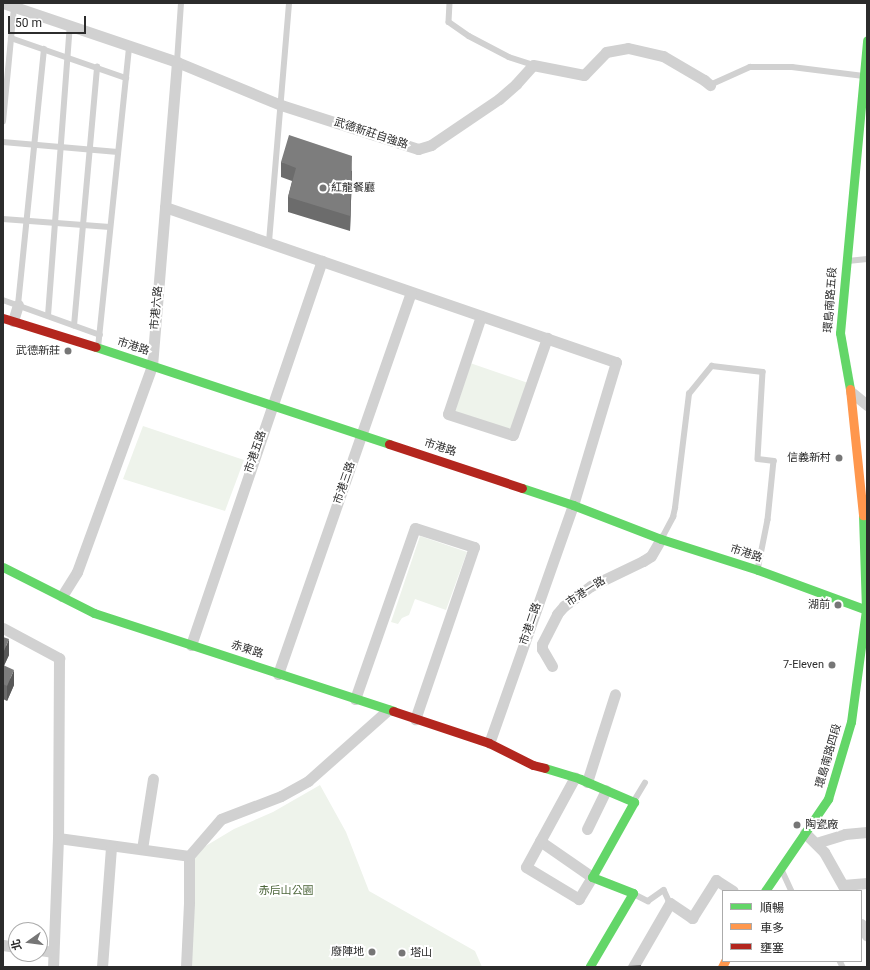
<!DOCTYPE html>
<html>
<head>
<meta charset="utf-8">
<style>
	body { margin:0 }
	#map { position:relative; width:870px; height:970px; overflow:hidden; background:#fff; font-family:Roboto,"Noto Sans TC",sans-serif }
	div>[style] { position:absolute }
	.green>* { inset:0; background:#eef3eb }
	.lane>* { height:5.5px; margin:-2.75px; padding:0 2.75px; transform-origin:2.75px; border-radius:2.75px; background:#d1d1d1 }
	.street>* { height:11px; margin:-5.5px; padding:0 5.5px; transform-origin:5.5px; border-radius:5.5px; background:#d1d1d1 }
	.fast>* { height:9px; margin:-4.5px; padding:0 4.5px; transform-origin:4.5px; border-radius:4.5px; background:#63d668 }
	.slow>* { height:9px; margin:-4.5px; padding:0 4.5px; transform-origin:4.5px; border-radius:4.5px; background:#ff974d }
	.jam>* { height:9px; margin:-4.5px; padding:0 4.5px; transform-origin:4.5px; border-radius:4.5px; background:#b3261e }
	.wall>* { inset:0; background:#6c6c6c }
	.shaded-wall>* { inset:0; background:#585858 }
	.building>* { inset:0; background:#7d7d7d }
	.dots>* { width:11px; height:11px; translate:-50% -50%; box-sizing:border-box; border:2px solid #fff; border-radius:50% }
	span { translate:-50% -50%; white-space:nowrap; text-align:center; line-height:1.15; -webkit-text-stroke:4px #fff; paint-order:stroke }
	.street-label { font-size:11px; color:#2c2c2c }
	.poi-label { font-size:11px; color:#2c2c2c }
	.left { translate:0 -50%; text-align:left }
	.right { translate:-100% -50%; text-align:right }
	.park-label { font-size:11px; color:#4d663b }
	.frame { position:absolute; inset:0; border:4px solid #2c2c2c; pointer-events:none }
	.legend { position:absolute; left:722px; top:890px; width:140px; height:72px; box-sizing:border-box; background:#fff; border:1px solid #ababab; margin:0; padding:5px 7px; list-style:none; font-size:12px; color:#2c2c2c }
	.legend li { display:flex; align-items:center; gap:8px; height:20px }
	.legend b { width:20px; border:1px solid #ababab }
	.north { position:absolute; left:8px; top:922px; width:40px; height:40px; box-sizing:border-box; background:#fff; border:1px solid #ababab; border-radius:50%; rotate:256deg; font-size:11px; font-weight:700; line-height:16px; text-align:center; color:#2c2c2c }
	.north::after { content:''; display:block; margin:auto; width:14px; height:18px; background:#767676; clip-path:polygon(50% 0,100% 100%,50% 72%,0 100%) }
	.scale { position:absolute; left:8px; top:16px; width:78px; height:18px; box-sizing:border-box; border:2px solid #2c2c2c; border-top:0; padding-left:5px; font-size:12px; line-height:14px; white-space:nowrap; color:#2c2c2c; -webkit-text-stroke:3px #fff; paint-order:stroke }
</style>
</head>
<body>
<div id="map">
	<div class="green">
		<div style="clip-path:polygon(470px 363px,528px 383px,511px 431px,453px 412px)"></div>
		<div style="clip-path:polygon(143px 426px,244px 460px,225px 511px,123px 479px)"></div>
		<div style="clip-path:polygon(420px 536px,467px 552px,446px 610px,415px 599px,409px 615px,402px 618px,398px 624px,391px 622px)"></div>
		<div style="clip-path:polygon(320px 785px,346px 832px,369px 891px,475px 951px,482px 967px,186px 967px,189px 856px,234px 829px,273px 812px)"></div>
	</div>
	<div class="lane">
		<div style="left:450px;top:3px;width:19px;rotate:93deg"></div>
		<div style="left:449px;top:22px;width:24px;rotate:35deg"></div>
		<div style="left:469px;top:36px;width:45px;rotate:27.7deg"></div>
		<div style="left:509px;top:57px;width:25px;rotate:18deg"></div>
		<div style="left:11px;top:38px;width:122px;rotate:19.2deg"></div>
		<div style="left:177px;top:62px;width:59px;rotate:-86.1deg"></div>
		<div style="left:710px;top:85px;width:44px;rotate:-24.2deg"></div>
		<div style="left:750px;top:67px;width:42px"></div>
		<div style="left:792px;top:67px;width:72px;rotate:7.2deg"></div>
		<div style="left:3px;top:122px;width:116px;rotate:-84.5deg"></div>
		<div style="left:3px;top:142px;width:115px;rotate:5deg"></div>
		<div style="left:3px;top:219px;width:107px;rotate:4.3deg"></div>
		<div style="left:269px;top:242px;width:240px;rotate:-85.2deg"></div>
		<div style="left:848px;top:261px;width:19px;rotate:-6deg"></div>
		<div style="left:3px;top:300px;width:103px;rotate:19.8deg"></div>
		<div style="left:18px;top:305px;width:257px;rotate:-84.2deg"></div>
		<div style="left:48px;top:316px;width:291px;rotate:-85.7deg"></div>
		<div style="left:74px;top:326px;width:260px;rotate:-84.9deg"></div>
		<div style="left:98px;top:348px;width:304px;rotate:-84.1deg"></div>
		<div style="left:662px;top:538px;width:24px;rotate:-62deg"></div>
		<div style="left:673px;top:517px;width:9px;rotate:-77deg"></div>
		<div style="left:675px;top:508px;width:115px;rotate:-83deg"></div>
		<div style="left:689px;top:394px;width:36px;rotate:-51deg"></div>
		<div style="left:712px;top:366px;width:51px;rotate:6.7deg"></div>
		<div style="left:763px;top:372px;width:87px;rotate:93.3deg"></div>
		<div style="left:758px;top:459px;width:16px;rotate:7deg"></div>
		<div style="left:774px;top:461px;width:59px;rotate:95.8deg"></div>
		<div style="left:768px;top:520px;width:51px;rotate:101.3deg"></div>
		<div style="left:634px;top:801px;width:21px;rotate:-59deg"></div>
		<div style="left:782px;top:870px;width:23px;rotate:65deg"></div>
		<div style="left:634px;top:894px;width:16px;rotate:27deg"></div>
		<div style="left:648px;top:901px;width:19px;rotate:-35deg"></div>
		<div style="left:664px;top:890px;width:14px;rotate:65deg"></div>
		<div style="left:840px;top:961px;width:7px;rotate:63deg"></div>
	</div>
	<div class="street">
		<div style="left:3px;top:3px;width:184px;rotate:18.7deg"></div>
		<div style="left:177px;top:62px;width:113px;rotate:22.5deg"></div>
		<div style="left:281px;top:105px;width:144px;rotate:17.8deg"></div>
		<div style="left:418px;top:149px;width:14px;rotate:-17deg"></div>
		<div style="left:431px;top:145px;width:82px;rotate:-34.1deg"></div>
		<div style="left:499px;top:99px;width:23px;rotate:-41deg"></div>
		<div style="left:516px;top:84px;width:25px;rotate:-48deg"></div>
		<div style="left:533px;top:65px;width:52px;rotate:11.1deg"></div>
		<div style="left:584px;top:75px;width:32px;rotate:-46deg"></div>
		<div style="left:606px;top:52px;width:22px;rotate:-10deg"></div>
		<div style="left:628px;top:48px;width:36px;rotate:13deg"></div>
		<div style="left:663px;top:56px;width:48px;rotate:30.3deg"></div>
		<div style="left:704px;top:80px;width:8px;rotate:40deg"></div>
		<div style="left:165px;top:207px;width:477px;rotate:19deg"></div>
		<div style="left:616px;top:362px;width:149px;rotate:106.7deg"></div>
		<div style="left:573px;top:505px;width:252px;rotate:109.4deg"></div>
		<div style="left:481px;top:316px;width:103px;rotate:108.6deg"></div>
		<div style="left:448px;top:414px;width:68px;rotate:17.9deg"></div>
		<div style="left:513px;top:435px;width:103px;rotate:-70.7deg"></div>
		<div style="left:13px;top:321px;width:17px;rotate:-73deg"></div>
		<div style="left:851px;top:392px;width:21px;rotate:39deg"></div>
		<div style="left:62px;top:596px;width:28px;rotate:-58deg"></div>
		<div style="left:77px;top:572px;width:219px;rotate:-70deg"></div>
		<div style="left:152px;top:366px;width:305px;rotate:-85.3deg"></div>
		<div style="left:3px;top:628px;width:64px;rotate:28.2deg"></div>
		<div style="left:59px;top:658px;width:180px;rotate:90.3deg"></div>
		<div style="left:58px;top:838px;width:129px;rotate:92.2deg"></div>
		<div style="left:191px;top:645px;width:406px;rotate:-71.2deg"></div>
		<div style="left:552px;top:666px;width:20px;rotate:-120deg"></div>
		<div style="left:542px;top:649px;width:5px;rotate:-90deg"></div>
		<div style="left:542px;top:644px;width:34px;rotate:-63deg"></div>
		<div style="left:557px;top:614px;width:11px;rotate:-49deg"></div>
		<div style="left:564px;top:606px;width:34px;rotate:-37deg"></div>
		<div style="left:591px;top:586px;width:58px;rotate:-25.7deg"></div>
		<div style="left:643px;top:561px;width:9px;rotate:-32deg"></div>
		<div style="left:651px;top:556px;width:20px;rotate:-60deg"></div>
		<div style="left:278px;top:674px;width:404px;rotate:-70.8deg"></div>
		<div style="left:355px;top:699px;width:181px;rotate:-70.7deg"></div>
		<div style="left:415px;top:528px;width:62px;rotate:17.9deg"></div>
		<div style="left:474px;top:547px;width:182px;rotate:108.9deg"></div>
		<div style="left:587px;top:782px;width:92px;rotate:-72.3deg"></div>
		<div style="left:587px;top:829px;width:43px;rotate:-64deg"></div>
		<div style="left:805px;top:833px;width:27px;rotate:45deg"></div>
		<div style="left:824px;top:852px;width:45px;rotate:60.6deg"></div>
		<div style="left:58px;top:838px;width:132px;rotate:7.8deg"></div>
		<div style="left:189px;top:856px;width:47px;rotate:90deg"></div>
		<div style="left:189px;top:903px;width:64px;rotate:92.7deg"></div>
		<div style="left:540px;top:841px;width:63px;rotate:34.7deg"></div>
		<div style="left:592px;top:877px;width:26px;rotate:121deg"></div>
		<div style="left:579px;top:899px;width:62px;rotate:-148.9deg"></div>
		<div style="left:526px;top:867px;width:102px;rotate:-61.4deg"></div>
		<div style="left:816px;top:843px;width:30px;rotate:-17deg"></div>
		<div style="left:845px;top:834px;width:22px;rotate:-5deg"></div>
		<div style="left:142px;top:849px;width:71px;rotate:-81.1deg"></div>
		<div style="left:189px;top:856px;width:49px;rotate:-49.1deg"></div>
		<div style="left:221px;top:819px;width:64px;rotate:-21deg"></div>
		<div style="left:281px;top:796px;width:31px;rotate:-29deg"></div>
		<div style="left:308px;top:781px;width:107px;rotate:-41.6deg"></div>
		<div style="left:843px;top:885px;width:24px;rotate:-5deg"></div>
		<div style="left:861px;top:924px;width:13px;rotate:63deg"></div>
		<div style="left:3px;top:945px;width:13px;rotate:9deg"></div>
		<div style="left:40px;top:950px;width:12px;rotate:9deg"></div>
		<div style="left:102px;top:967px;width:121px;rotate:-85.7deg"></div>
		<div style="left:633px;top:967px;width:74px;rotate:-60deg"></div>
		<div style="left:670px;top:903px;width:27px;rotate:34deg"></div>
		<div style="left:692px;top:918px;width:45px;rotate:-57.7deg"></div>
		<div style="left:716px;top:880px;width:20px;rotate:33deg"></div>
	</div>
	<div class="fast">
		<div style="left:96px;top:347px;width:309px;rotate:18.3deg"></div>
		<div style="left:850px;top:389px;width:57px;rotate:-100.1deg"></div>
		<div style="left:840px;top:333px;width:294px;rotate:-84.7deg"></div>
		<div style="left:522px;top:488px;width:54px;rotate:18.4deg"></div>
		<div style="left:573px;top:505px;width:94px;rotate:21.1deg"></div>
		<div style="left:661px;top:539px;width:102px;rotate:17.7deg"></div>
		<div style="left:758px;top:570px;width:116px;rotate:20.2deg"></div>
		<div style="left:3px;top:567px;width:102px;rotate:26.8deg"></div>
		<div style="left:94px;top:613px;width:315px;rotate:18.1deg"></div>
		<div style="left:545px;top:768px;width:37px;rotate:17deg"></div>
		<div style="left:580px;top:779px;width:59px;rotate:23.1deg"></div>
		<div style="left:634px;top:802px;width:86px;rotate:119.2deg"></div>
		<div style="left:592px;top:877px;width:44px;rotate:21.3deg"></div>
		<div style="left:633px;top:893px;width:85px;rotate:120.5deg"></div>
		<div style="left:765px;top:891px;width:112px;rotate:-55.6deg"></div>
		<div style="left:828px;top:799px;width:80px;rotate:-73.4deg"></div>
		<div style="left:851px;top:722px;width:113px;rotate:-82.4deg"></div>
		<div style="left:866px;top:610px;width:95px;rotate:-91.8deg"></div>
	</div>
	<div class="slow">
		<div style="left:850px;top:389px;width:127px;rotate:84.1deg"></div>
		<div style="left:722px;top:967px;width:7px;rotate:-63deg"></div>
	</div>
	<div class="jam">
		<div style="left:3px;top:318px;width:97px;rotate:17.3deg"></div>
		<div style="left:389px;top:444px;width:140px;rotate:18.3deg"></div>
		<div style="left:393px;top:711px;width:101px;rotate:18.4deg"></div>
		<div style="left:489px;top:743px;width:49px;rotate:26.6deg"></div>
		<div style="left:533px;top:765px;width:12px;rotate:14deg"></div>
	</div>
	<div class="wall">
		<div style="clip-path:polygon(281px 162px,352px 171px,350px 231px,288px 212px,288px 197px,292px 181px,281px 177px)"></div>
		<div style="clip-path:polygon(3px 637px,9px 655px,4px 665px,14px 685px,7px 701px,3px 699px)"></div>
	</div>
	<div class="shaded-wall">
		<div style="clip-path:polygon(352px 156px,352px 171px,350px 231px,350px 216px)"></div>
		<div style="clip-path:polygon(9px 639px,9px 655px,3px 668px,3px 653px)"></div>
		<div style="clip-path:polygon(14px 670px,14px 685px,7px 701px,7px 686px)"></div>
	</div>
	<div class="building">
		<div style="clip-path:polygon(289px 135px,352px 156px,350px 216px,288px 197px,296px 168px,281px 162px)"></div>
		<div style="clip-path:polygon(3px 637px,9px 639px,3px 653px)"></div>
		<div style="clip-path:polygon(3px 665px,14px 670px,7px 686px,3px 684px)"></div>
		<div style="clip-path:polygon(641px 965px,641px 967px,613px 967px)"></div>
	</div>
	<div class="dots">
		<div style="left:323px;top:188px;background:#767676"></div>
		<div style="left:68px;top:351px;background:#767676"></div>
		<div style="left:839px;top:458px;background:#767676"></div>
		<div style="left:838px;top:605px;background:#767676"></div>
		<div style="left:832px;top:665px;background:#767676"></div>
		<div style="left:797px;top:825px;background:#767676"></div>
		<div style="left:372px;top:952px;background:#767676"></div>
		<div style="left:402px;top:953px;background:#767676"></div>
	</div>
	<div class="street-label">
		<span style="left:371px;top:134px;rotate:18deg">武德新莊自強路</span>
		<span style="left:831px;top:300px;rotate:-86deg">環島南路五段</span>
		<span style="left:157px;top:308px;rotate:-85deg">市港六路</span>
		<span style="left:133px;top:347px;rotate:18deg">市港路</span>
		<span style="left:440px;top:448px;rotate:18deg">市港路</span>
		<span style="left:256px;top:452px;rotate:-71deg">市港五路</span>
		<span style="left:345px;top:483px;rotate:-71deg">市港三路</span>
		<span style="left:746px;top:554px;rotate:18deg">市港路</span>
		<span style="left:586px;top:592px;rotate:-33deg">市港一路</span>
		<span style="left:531px;top:624px;rotate:-71deg">市港二路</span>
		<span style="left:247px;top:650px;rotate:18deg">赤東路</span>
		<span style="left:829px;top:756px;rotate:-74deg">環島南路四段</span>
	</div>
	<div class="poi-label">
		<span class="left" style="left:331px;top:188px">紅龍餐廳</span>
		<span class="right" style="left:60px;top:351px">武德新莊</span>
		<span class="right" style="left:831px;top:458px">信義新村</span>
		<span class="right" style="left:830px;top:605px">湖前</span>
		<span class="right" style="left:824px;top:665px">7-Eleven</span>
		<span class="left" style="left:805px;top:825px">陶瓷廠</span>
		<span class="right" style="left:364px;top:952px">廢陣地</span>
		<span class="left" style="left:410px;top:953px">塔山</span>
	</div>
	<div class="park-label">
		<span style="left:286px;top:891px">赤后山公園</span>
	</div>
	<div class="frame"></div>
	<ul class="legend">
	<li><b style="height:5px;background:#63d668"></b>順暢</li>
	<li><b style="height:5px;background:#ff974d"></b>車多</li>
	<li><b style="height:5px;background:#b3261e"></b>壅塞</li>
	</ul>
	<div class="north">北</div>
	<div class="scale">50 m</div>
</div>
</body>
</html>
